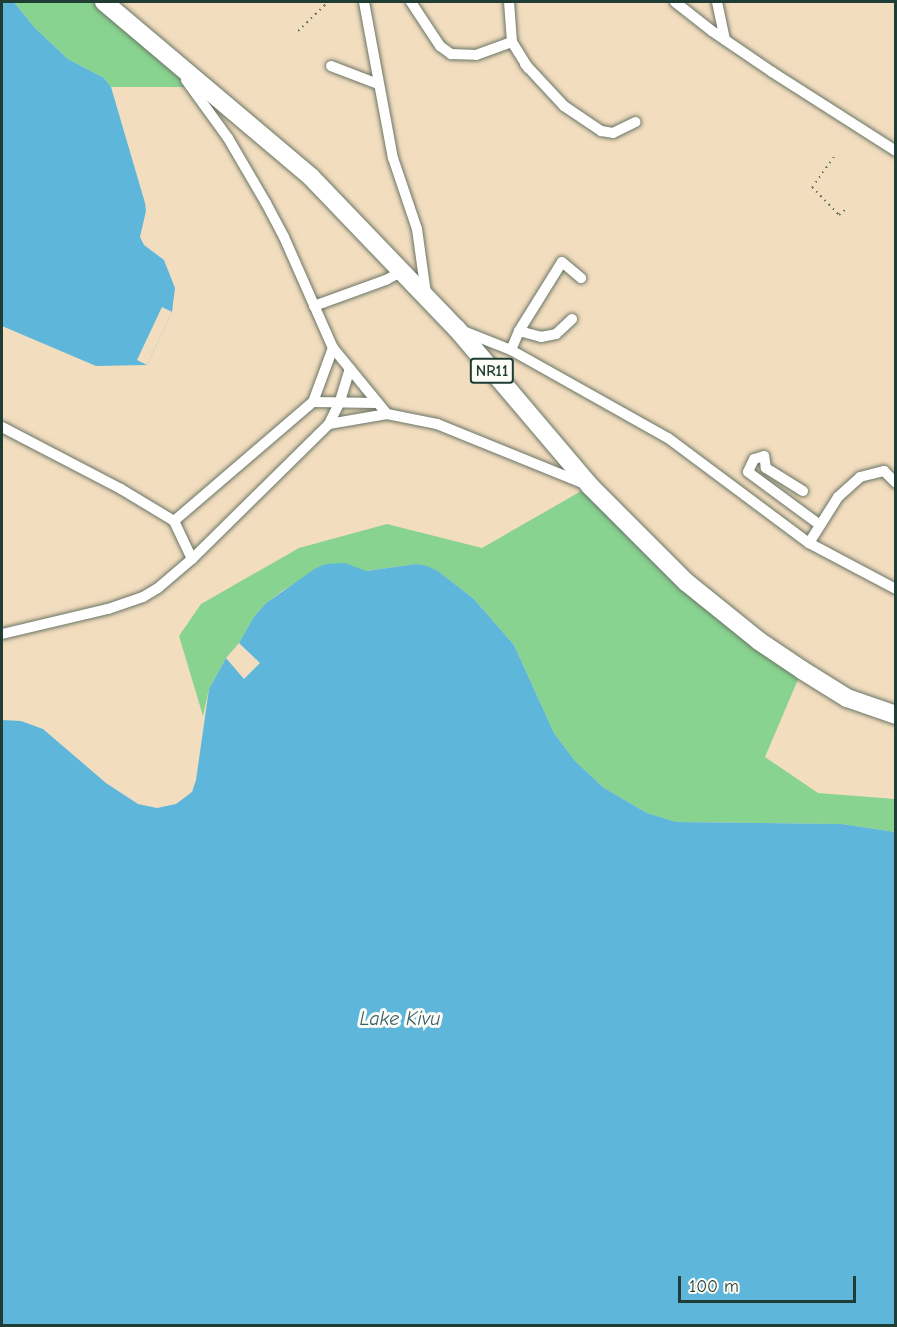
<!DOCTYPE html>
<html>
<head>
<meta charset="utf-8">
<style>
	body { margin:0 }
	#map { position:relative; width:897px; height:1327px; overflow:hidden; background:#f3ddbf; font-family:"Comic Neue",sans-serif }
	div>[style] { position:absolute }
	.green>* { inset:0; background:#88d390 }
	.water>* { inset:0; background:#5eb7db }
	.pier>* { inset:0; background:#f3ddbf }
	.path>* { height:2px; margin-top:-1px; transform-origin:0; background:repeating-linear-gradient(90deg,#697565 0 1.5px,transparent 0 6px) }
	.roads { filter:drop-shadow(0 0 2px #697565) drop-shadow(0 0 2px #697565) }
	.minor>* { height:10px; margin:-5px; padding:0 5px; transform-origin:5px; border-radius:5px; background:#fff }
	.trunk>* { height:18px; margin:-9px; padding:0 9px; transform-origin:9px; border-radius:9px; background:#fff }
	span { translate:-50% -50%; white-space:nowrap; text-align:center; line-height:1.15; -webkit-text-stroke:6px #fdfcf7; paint-order:stroke }
	.shield-label span { padding:2px 4px; background:#fdfcf7; border:2px solid; border-radius:4px; -webkit-text-stroke-width:0 }
	.shield-label { font-size:16px; color:#1f3d34; font-weight:700 }
	.water-label { font-size:20px; color:#326266; font-style:italic }
	.frame { position:absolute; inset:0; border:3px solid #1f3d34; pointer-events:none }
	.scale { position:absolute; left:678px; top:1276px; width:178px; height:27px; box-sizing:border-box; border:3px solid #1f3d34; border-top:0; padding-left:8px; font-size:18px; line-height:21px; white-space:nowrap; color:#1f3d34; -webkit-text-stroke:4px #fdfcf7; paint-order:stroke }
</style>
</head>
<body>
<div id="map">
	<div class="green">
		<div style="clip-path:polygon(14px 2px,104px 2px,193px 87px,111px 87px,104px 78px,68px 59px,34px 27px)"></div>
		<div style="clip-path:polygon(590px 486px,686px 582px,802px 670px,765px 757px,818px 793px,895px 799px,895px 832px,842px 824px,675px 822px,647px 813px,604px 788px,575px 761px,554px 733px,514px 645px,474px 599px,438px 571px,416px 564px,366px 571px,326px 564px,282px 591px,266px 603px,253px 618px,239px 643px,226px 658px,209px 689px,203px 716px,179px 636px,201px 604px,299px 548px,387px 524px,482px 548px)"></div>
	</div>
	<div class="water">
		<div style="clip-path:polygon(2px 2px,14px 2px,34px 27px,68px 59px,104px 78px,111px 87px,145px 203px,146px 211px,140px 237px,144px 245px,164px 260px,175px 288px,172px 312px,147px 365px,96px 366px,2px 326px)"></div>
		<div style="clip-path:polygon(345px 563px,366px 571px,416px 564px,427px 566px,438px 571px,474px 599px,514px 645px,554px 733px,575px 761px,604px 788px,647px 813px,676px 822px,842px 824px,895px 832px,895px 1325px,2px 1326px,2px 720px,21px 721px,43px 729px,106px 783px,138px 804px,157px 808px,176px 804px,192px 792px,196px 780px,209px 689px,226px 658px,239px 643px,253px 618px,266px 603px,316px 568px,326px 564px)"></div>
	</div>
	<div class="pier">
		<div style="clip-path:polygon(162px 307px,172px 312px,147px 365px,137px 360px)"></div>
		<div style="clip-path:polygon(239px 643px,260px 663px,244px 679px,226px 658px)"></div>
	</div>
	<div class="path">
		<div style="left:298px;top:31px;width:42px;rotate:-44deg"></div>
		<div style="left:834px;top:157px;width:37px;rotate:126deg"></div>
		<div style="left:812px;top:187px;width:39px;rotate:46deg"></div>
		<div style="left:839px;top:215px;width:8px;rotate:-40deg"></div>
	</div>
	<div class="roads">
		<div class="minor">
			<div style="left:364px;top:2px;width:159px;rotate:79.5deg"></div>
			<div style="left:393px;top:158px;width:75px;rotate:71.3deg"></div>
			<div style="left:417px;top:229px;width:66px;rotate:82.1deg"></div>
			<div style="left:411px;top:2px;width:53px;rotate:56.6deg"></div>
			<div style="left:440px;top:46px;width:14px;rotate:36deg"></div>
			<div style="left:451px;top:54px;width:25px;rotate:2deg"></div>
			<div style="left:476px;top:55px;width:38px;rotate:-20deg"></div>
			<div style="left:509px;top:2px;width:40px;rotate:85.7deg"></div>
			<div style="left:512px;top:42px;width:31px;rotate:58deg"></div>
			<div style="left:675px;top:2px;width:47px;rotate:38.1deg"></div>
			<div style="left:712px;top:31px;width:73px;rotate:34.3deg"></div>
			<div style="left:772px;top:72px;width:147px;rotate:32.5deg"></div>
			<div style="left:717px;top:2px;width:39px;rotate:78deg"></div>
			<div style="left:525px;top:64px;width:57px;rotate:47.1deg"></div>
			<div style="left:564px;top:106px;width:45px;rotate:34deg"></div>
			<div style="left:601px;top:131px;width:12px;rotate:9deg"></div>
			<div style="left:613px;top:133px;width:25px;rotate:-26deg"></div>
			<div style="left:331px;top:66px;width:50px;rotate:21deg"></div>
			<div style="left:186px;top:80px;width:72px;rotate:54.1deg"></div>
			<div style="left:228px;top:138px;width:75px;rotate:59.7deg"></div>
			<div style="left:266px;top:203px;width:38px;rotate:62deg"></div>
			<div style="left:284px;top:237px;width:121px;rotate:66.2deg"></div>
			<div style="left:333px;top:348px;width:85px;rotate:50.7deg"></div>
			<div style="left:314px;top:306px;width:77px;rotate:-19.9deg"></div>
			<div style="left:386px;top:280px;width:18px;rotate:-29deg"></div>
			<div style="left:463px;top:331px;width:52px;rotate:21.6deg"></div>
			<div style="left:511px;top:350px;width:180px;rotate:29.3deg"></div>
			<div style="left:668px;top:438px;width:176px;rotate:36.7deg"></div>
			<div style="left:809px;top:543px;width:98px;rotate:27.9deg"></div>
			<div style="left:519px;top:331px;width:81px;rotate:-58.1deg"></div>
			<div style="left:562px;top:262px;width:25px;rotate:40deg"></div>
			<div style="left:511px;top:350px;width:21px;rotate:-67deg"></div>
			<div style="left:519px;top:331px;width:23px;rotate:15deg"></div>
			<div style="left:541px;top:337px;width:15px;rotate:-11deg"></div>
			<div style="left:556px;top:334px;width:22px;rotate:-43deg"></div>
			<div style="left:313px;top:402px;width:64px;rotate:0.9deg"></div>
			<div style="left:329px;top:424px;width:59px;rotate:-9.8deg"></div>
			<div style="left:387px;top:414px;width:51px;rotate:11.3deg"></div>
			<div style="left:437px;top:424px;width:160px;rotate:22.1deg"></div>
			<div style="left:2px;top:427px;width:134px;rotate:27.5deg"></div>
			<div style="left:121px;top:489px;width:62px;rotate:31.1deg"></div>
			<div style="left:174px;top:521px;width:42px;rotate:64.7deg"></div>
			<div style="left:803px;top:491px;width:44px;rotate:-148.1deg"></div>
			<div style="left:766px;top:468px;width:12px;rotate:-99deg"></div>
			<div style="left:764px;top:456px;width:10px;rotate:163deg"></div>
			<div style="left:754px;top:459px;width:14px;rotate:115deg"></div>
			<div style="left:748px;top:472px;width:89px;rotate:36.4deg"></div>
			<div style="left:174px;top:521px;width:183px;rotate:-40.6deg"></div>
			<div style="left:313px;top:402px;width:58px;rotate:-69.7deg"></div>
			<div style="left:809px;top:543px;width:54px;rotate:-57.8deg"></div>
			<div style="left:838px;top:497px;width:30px;rotate:-42deg"></div>
			<div style="left:860px;top:477px;width:25px;rotate:-14deg"></div>
			<div style="left:884px;top:471px;width:17px;rotate:45deg"></div>
			<div style="left:2px;top:634px;width:109px;rotate:-13.3deg"></div>
			<div style="left:108px;top:609px;width:37px;rotate:-19deg"></div>
			<div style="left:143px;top:597px;width:17px;rotate:-31deg"></div>
			<div style="left:158px;top:588px;width:45px;rotate:-40.5deg"></div>
			<div style="left:192px;top:559px;width:192px;rotate:-44.6deg"></div>
			<div style="left:329px;top:424px;width:25px;rotate:-64deg"></div>
			<div style="left:340px;top:401px;width:34px;rotate:-73deg"></div>
		</div>
		<div class="trunk">
			<div style="left:104px;top:2px;width:271px;rotate:40.2deg"></div>
			<div style="left:311px;top:177px;width:211px;rotate:46.2deg"></div>
			<div style="left:457px;top:329px;width:206px;rotate:49.7deg"></div>
			<div style="left:590px;top:486px;width:136px;rotate:45deg"></div>
			<div style="left:686px;top:582px;width:94px;rotate:38.9deg"></div>
			<div style="left:759px;top:641px;width:52px;rotate:34deg"></div>
			<div style="left:802px;top:670px;width:53px;rotate:31.9deg"></div>
			<div style="left:847px;top:698px;width:52px;rotate:19.1deg"></div>
		</div>
	</div>
	<div class="shield-label">
		<span style="left:492px;top:371px">NR11</span>
	</div>
	<div class="water-label">
		<span style="left:400px;top:1018px">Lake Kivu</span>
	</div>
	<div class="frame"></div>
	<div class="scale">100 m</div>
</div>
</body>
</html>
